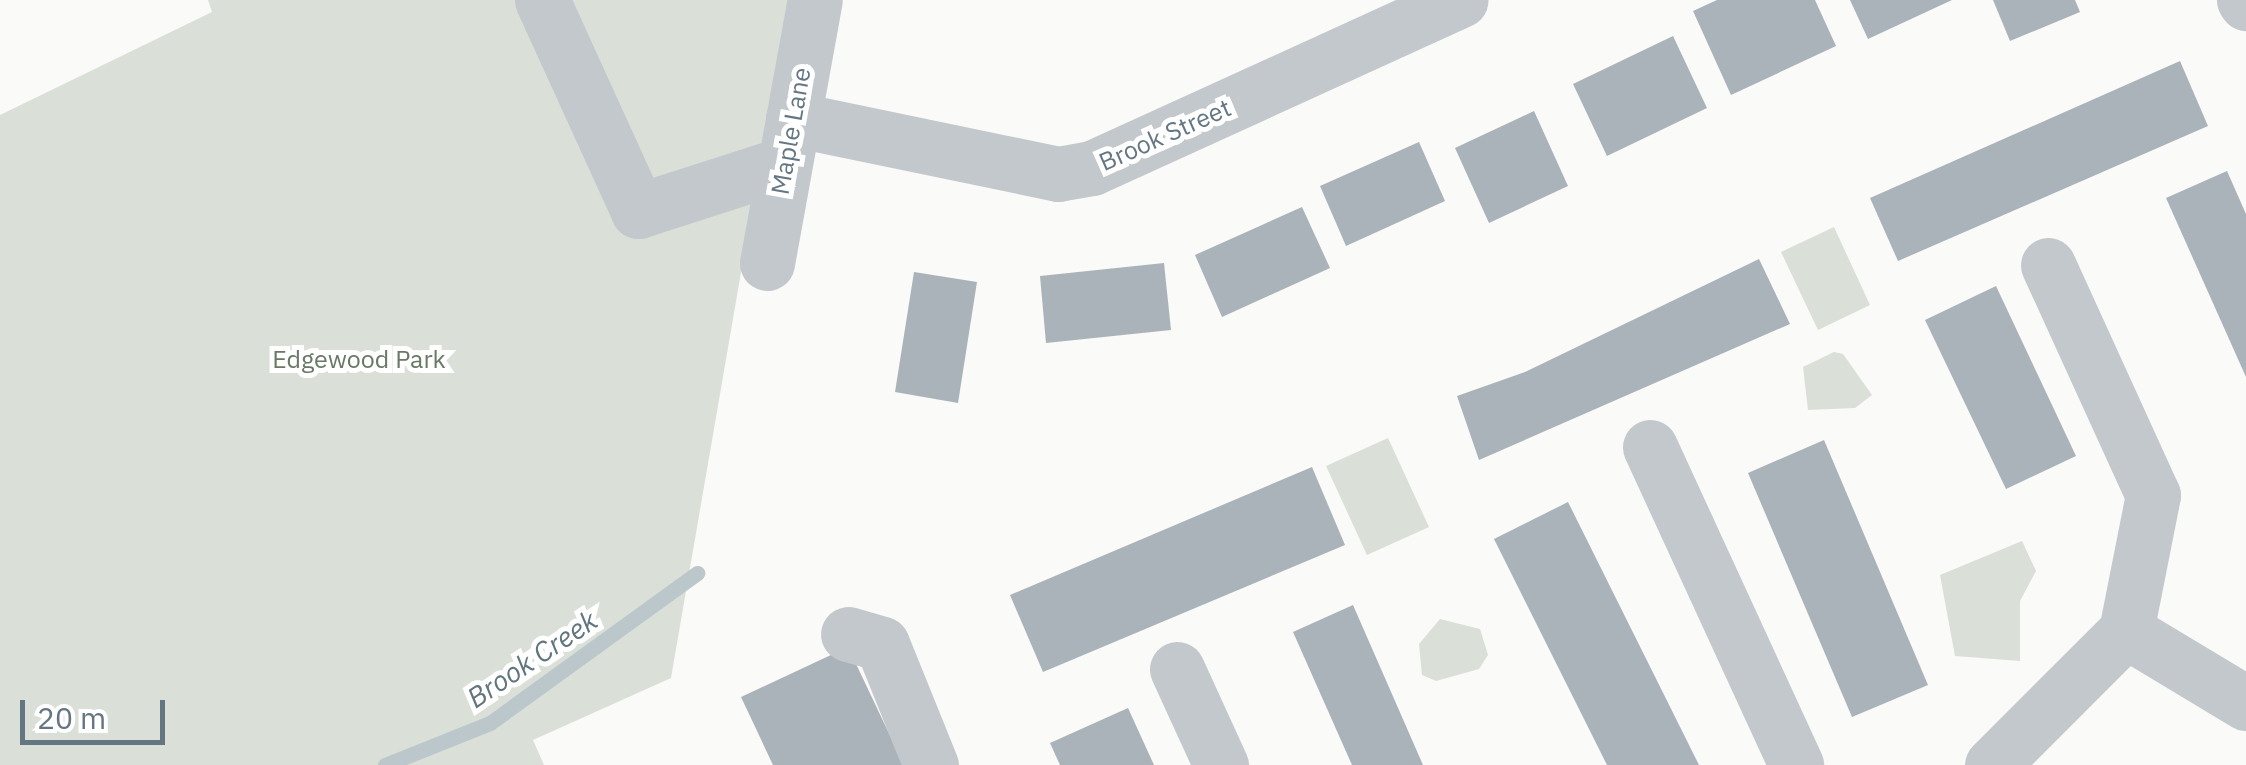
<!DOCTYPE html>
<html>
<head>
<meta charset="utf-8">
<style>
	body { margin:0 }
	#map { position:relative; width:2246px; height:765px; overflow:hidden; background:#fafaf8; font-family:"IBM Plex Sans",sans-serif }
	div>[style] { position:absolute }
	.green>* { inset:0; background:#dadfd7 }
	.stream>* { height:15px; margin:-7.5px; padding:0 7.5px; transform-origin:7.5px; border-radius:7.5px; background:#bbc7cb }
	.building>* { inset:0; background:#aab3b9 }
	.minor>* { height:55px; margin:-27.5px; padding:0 27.5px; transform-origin:27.5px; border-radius:27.5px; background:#c3c8cc }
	span { translate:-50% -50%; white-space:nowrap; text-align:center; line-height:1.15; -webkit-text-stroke:10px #fff; paint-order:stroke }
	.street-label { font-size:25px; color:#657683 }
	.park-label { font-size:25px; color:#687a64 }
	.water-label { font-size:28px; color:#60757c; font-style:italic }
	.scale { position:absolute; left:20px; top:700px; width:145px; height:45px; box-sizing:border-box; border:5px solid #657683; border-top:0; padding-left:12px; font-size:30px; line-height:35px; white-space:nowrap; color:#657683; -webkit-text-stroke:8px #fff; paint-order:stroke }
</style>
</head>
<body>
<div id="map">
	<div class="green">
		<div style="clip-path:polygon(208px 0,788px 0,671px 678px,533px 740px,544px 765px,0 765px,0 115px,212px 12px)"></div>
		<div style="clip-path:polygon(1834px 227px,1870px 305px,1818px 330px,1781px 252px)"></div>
		<div style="clip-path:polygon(1834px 352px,1843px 354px,1872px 395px,1855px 408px,1808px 410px,1803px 367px)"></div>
		<div style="clip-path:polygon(1388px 438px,1429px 527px,1367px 555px,1326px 466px)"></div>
		<div style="clip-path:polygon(2022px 541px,2036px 571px,2020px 601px,2020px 661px,1955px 656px,1940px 575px)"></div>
		<div style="clip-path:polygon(1440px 619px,1480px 629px,1488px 655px,1479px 669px,1436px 681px,1422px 675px,1419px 644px)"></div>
	</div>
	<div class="stream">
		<div style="left:385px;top:765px;width:113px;rotate:-21.8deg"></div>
		<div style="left:490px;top:723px;width:256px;rotate:-35.9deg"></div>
	</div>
	<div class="building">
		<div style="clip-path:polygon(1717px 0,1815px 0,1836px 46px,1731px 95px,1693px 11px)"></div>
		<div style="clip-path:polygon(1850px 0,1952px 0,1868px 39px)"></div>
		<div style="clip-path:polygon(1993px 0,2075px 0,2080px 12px,2010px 41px)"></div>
		<div style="clip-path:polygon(1673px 36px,1707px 108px,1607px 156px,1573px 84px)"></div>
		<div style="clip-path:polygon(2180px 61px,2208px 126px,1898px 261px,1870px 198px)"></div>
		<div style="clip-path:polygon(1534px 111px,1568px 186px,1489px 223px,1455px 148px)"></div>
		<div style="clip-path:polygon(1419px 142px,1445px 201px,1346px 246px,1320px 186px)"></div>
		<div style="clip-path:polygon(2227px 171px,2246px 214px,2246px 377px,2166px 198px)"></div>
		<div style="clip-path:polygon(1302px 207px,1330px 268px,1222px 317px,1195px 255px)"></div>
		<div style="clip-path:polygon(1759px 259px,1790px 324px,1479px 460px,1457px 396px,1525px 372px)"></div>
		<div style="clip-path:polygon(1164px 263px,1171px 330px,1046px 343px,1040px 276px)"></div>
		<div style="clip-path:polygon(914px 272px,977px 282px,958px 403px,895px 392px)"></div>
		<div style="clip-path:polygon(1996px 286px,2076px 456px,2006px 489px,1925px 320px)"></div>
		<div style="clip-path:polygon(1824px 440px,1928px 685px,1852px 717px,1748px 473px)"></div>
		<div style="clip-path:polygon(1312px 467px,1345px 545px,1043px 672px,1010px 595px)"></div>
		<div style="clip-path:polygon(1568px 502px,1699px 765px,1607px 765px,1494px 539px)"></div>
		<div style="clip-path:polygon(1353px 605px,1423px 765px,1352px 765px,1293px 632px)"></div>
		<div style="clip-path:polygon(848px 647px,904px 765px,773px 765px,741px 697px)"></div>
		<div style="clip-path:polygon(1128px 708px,1154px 765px,1060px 765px,1050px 743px)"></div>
	</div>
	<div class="minor">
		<div style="left:542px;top:0;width:232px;rotate:65.5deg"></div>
		<div style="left:638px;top:211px;width:153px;rotate:-17.8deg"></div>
		<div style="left:2244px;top:0;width:4px;rotate:56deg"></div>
		<div style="left:793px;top:119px;width:271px;rotate:11.7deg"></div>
		<div style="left:1058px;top:174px;width:35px;rotate:-10deg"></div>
		<div style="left:1092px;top:168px;width:405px;rotate:-24.5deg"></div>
		<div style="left:767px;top:263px;width:267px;rotate:-79.7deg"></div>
		<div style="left:2048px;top:265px;width:253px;rotate:65.5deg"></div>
		<div style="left:2153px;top:495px;width:139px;rotate:101.2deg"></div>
		<div style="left:1650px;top:447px;width:350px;rotate:65.3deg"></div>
		<div style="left:2126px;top:631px;width:140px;rotate:31deg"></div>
		<div style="left:848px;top:634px;width:35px;rotate:16deg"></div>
		<div style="left:882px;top:644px;width:131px;rotate:68deg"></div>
		<div style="left:1177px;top:669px;width:106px;rotate:65.4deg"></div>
		<div style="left:1992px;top:765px;width:190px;rotate:-45deg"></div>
	</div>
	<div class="street-label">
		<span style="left:791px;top:131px;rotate:-80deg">Maple Lane</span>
		<span style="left:1165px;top:135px;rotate:-24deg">Brook Street</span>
	</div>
	<div class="park-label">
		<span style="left:359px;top:359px">Edgewood Park</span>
	</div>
	<div class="water-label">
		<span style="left:532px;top:659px;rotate:-34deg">Brook Creek</span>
	</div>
	<div class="scale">20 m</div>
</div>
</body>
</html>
